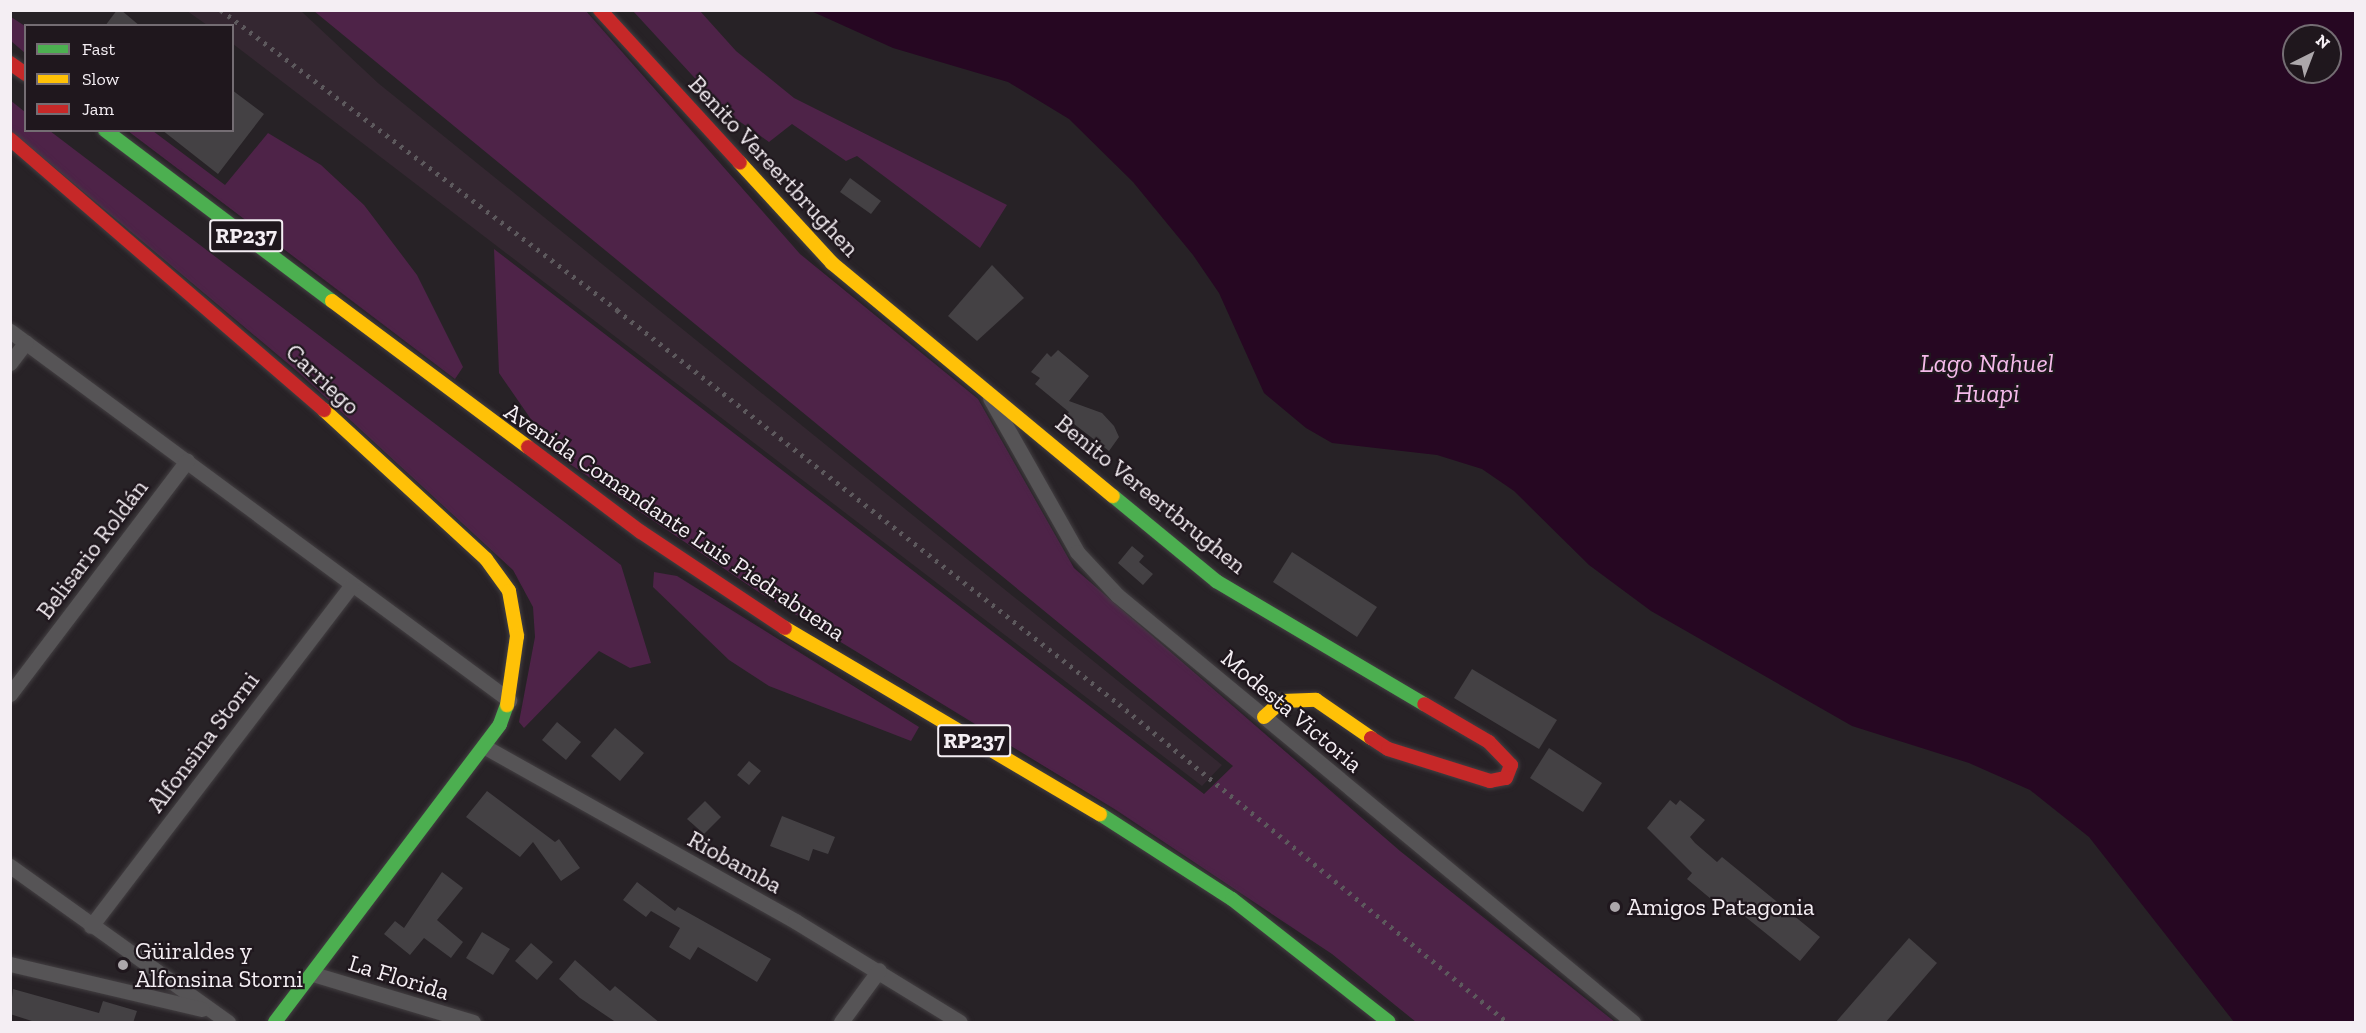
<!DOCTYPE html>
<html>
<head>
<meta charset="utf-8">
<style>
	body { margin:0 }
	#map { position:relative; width:2366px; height:1033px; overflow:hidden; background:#272226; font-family:"Zilla Slab",serif }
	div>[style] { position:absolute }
	.built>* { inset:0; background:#342731 }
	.green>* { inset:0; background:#4e2348 }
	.water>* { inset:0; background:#260722 }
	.building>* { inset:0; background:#444144 }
	.roads { filter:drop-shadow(0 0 2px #433f42) drop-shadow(0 0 2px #433f42) }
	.street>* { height:15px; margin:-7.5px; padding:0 7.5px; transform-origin:7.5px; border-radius:7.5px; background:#565456 }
	.fast>* { height:14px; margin:-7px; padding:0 7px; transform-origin:7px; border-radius:7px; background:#4caf50 }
	.slow>* { height:14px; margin:-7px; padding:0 7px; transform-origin:7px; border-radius:7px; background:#ffc107 }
	.jam>* { height:14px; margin:-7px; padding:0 7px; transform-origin:7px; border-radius:7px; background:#c62828 }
	.rail>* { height:4.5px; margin-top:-2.25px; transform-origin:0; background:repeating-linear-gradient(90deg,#5d595d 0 3px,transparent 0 9px) }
	.dots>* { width:16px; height:16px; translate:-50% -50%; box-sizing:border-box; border:3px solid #1f171d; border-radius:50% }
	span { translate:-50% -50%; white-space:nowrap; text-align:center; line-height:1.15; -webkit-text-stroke:4.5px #1f171d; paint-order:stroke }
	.shield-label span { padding:2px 4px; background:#1f171d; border:2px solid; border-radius:4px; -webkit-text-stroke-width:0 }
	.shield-label { font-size:22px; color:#f4eef3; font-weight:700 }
	.street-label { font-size:24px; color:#f4eef3 }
	.poi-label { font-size:24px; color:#f4eef3 }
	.left { translate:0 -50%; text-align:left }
	.water-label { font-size:26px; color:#f5baea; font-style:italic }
	.frame { position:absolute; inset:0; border:12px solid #f4eef3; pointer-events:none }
	.legend { position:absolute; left:24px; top:24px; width:210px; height:108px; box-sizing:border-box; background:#1f171d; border:2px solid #746d73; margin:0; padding:8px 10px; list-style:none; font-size:18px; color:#f4eef3 }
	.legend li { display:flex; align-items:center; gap:12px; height:30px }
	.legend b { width:30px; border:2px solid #746d73 }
	.north { position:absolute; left:2282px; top:24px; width:60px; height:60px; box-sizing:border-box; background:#1f171d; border:2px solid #746d73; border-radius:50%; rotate:42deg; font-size:16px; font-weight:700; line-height:24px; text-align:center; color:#f4eef3 }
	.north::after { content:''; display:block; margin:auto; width:21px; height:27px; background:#aca7ab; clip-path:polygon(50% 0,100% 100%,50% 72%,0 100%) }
</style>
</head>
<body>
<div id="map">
	<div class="built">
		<div style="clip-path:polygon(187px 11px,301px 11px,378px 83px,1222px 765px,1202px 786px,233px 44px,232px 26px,207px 25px)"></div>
	</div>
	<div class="green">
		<div style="clip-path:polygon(314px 11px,586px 11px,800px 254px,978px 399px,1074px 568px,1400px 851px,1615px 1022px,1416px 1022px,1332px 954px,1116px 810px,757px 591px,555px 454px,499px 373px,494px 249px,1204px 794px,1233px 766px)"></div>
		<div style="clip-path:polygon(633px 11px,700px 11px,736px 51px,794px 98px,1007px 205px,980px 248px,857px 156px,846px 161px,792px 124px,769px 142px,726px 112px)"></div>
		<div style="clip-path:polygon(11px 17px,25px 26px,25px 53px,11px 41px)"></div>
		<div style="clip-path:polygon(10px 100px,25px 112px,26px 130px,50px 131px,621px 565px,651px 663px,630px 668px,599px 651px,524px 728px,519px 722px,535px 637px,533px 607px,513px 570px,298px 372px,11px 131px)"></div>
		<div style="clip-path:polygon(128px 131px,153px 131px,225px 185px,268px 133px,321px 165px,364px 205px,417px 275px,463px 367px,455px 379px)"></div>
		<div style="clip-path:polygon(654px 572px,677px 576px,919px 727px,911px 741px,769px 686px,729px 660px,653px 587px)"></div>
	</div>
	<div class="water">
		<div style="clip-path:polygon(evenodd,811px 11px,2355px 11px,2355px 1022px,2234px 1022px,2089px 837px,2030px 790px,1969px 763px,1852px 726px,1651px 611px,1589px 565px,1514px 491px,1482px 469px,1437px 455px,1332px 443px,1306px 428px,1264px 393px,1219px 293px,1193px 255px,1133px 182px,1069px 119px,1008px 82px,893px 48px,811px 11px,2294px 36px,2330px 36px,2330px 72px,2294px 72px,2294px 36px)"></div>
	</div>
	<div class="building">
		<div style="clip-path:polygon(117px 10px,121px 10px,140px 26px,105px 26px)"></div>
		<div style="clip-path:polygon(232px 90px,264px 114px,218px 174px,162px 130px,232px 130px)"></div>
		<div style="clip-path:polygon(850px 178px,881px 201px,871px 214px,840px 192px)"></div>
		<div style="clip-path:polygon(992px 265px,1024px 298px,977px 341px,948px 316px)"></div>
		<div style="clip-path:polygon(1058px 350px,1089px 376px,1069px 401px,1102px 413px,1114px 426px,1119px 437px,1109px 451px,1065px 417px,1069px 412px,1035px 384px,1040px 378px,1031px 372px,1047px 353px,1051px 357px)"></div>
		<div style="clip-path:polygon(1132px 546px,1144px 556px,1139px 562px,1153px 574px,1143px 585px,1118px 563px)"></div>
		<div style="clip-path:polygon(1292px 552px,1377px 607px,1357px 637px,1273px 582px)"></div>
		<div style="clip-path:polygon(1472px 669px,1557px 720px,1539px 749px,1454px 698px)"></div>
		<div style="clip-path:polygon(557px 722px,581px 742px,566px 760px,542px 740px)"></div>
		<div style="clip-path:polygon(615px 728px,644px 753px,620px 781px,591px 756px)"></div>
		<div style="clip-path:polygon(1549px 748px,1602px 783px,1583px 812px,1530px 778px)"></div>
		<div style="clip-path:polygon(749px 761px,761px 771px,749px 785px,737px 775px)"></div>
		<div style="clip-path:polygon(487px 791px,555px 842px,559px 839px,580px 868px,561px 881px,533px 842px,520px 857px,466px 817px)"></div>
		<div style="clip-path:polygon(1670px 800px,1676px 805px,1680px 800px,1705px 820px,1690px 837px,1695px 843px,1717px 862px,1722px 857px,1820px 937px,1800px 961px,1722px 898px,1717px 904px,1687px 879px,1692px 873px,1647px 828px)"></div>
		<div style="clip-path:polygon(705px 801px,721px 817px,704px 834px,687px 819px)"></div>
		<div style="clip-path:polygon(782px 816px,835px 837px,828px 854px,813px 849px,809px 861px,770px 846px)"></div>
		<div style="clip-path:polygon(442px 872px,463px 888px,437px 920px,463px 942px,451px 958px,424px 938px,410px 955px,384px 934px,395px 921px,404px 928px)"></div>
		<div style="clip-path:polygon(637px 882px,675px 911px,678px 907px,771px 959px,757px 982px,698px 947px,690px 960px,669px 947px,680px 928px,651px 911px,646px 917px,623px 900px)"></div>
		<div style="clip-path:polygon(482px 932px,510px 949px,493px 975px,466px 958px)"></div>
		<div style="clip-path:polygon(1909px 938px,1937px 963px,1885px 1023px,1835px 1023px)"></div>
		<div style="clip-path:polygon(531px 943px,553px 962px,537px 980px,515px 961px)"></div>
		<div style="clip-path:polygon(575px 960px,610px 991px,615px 986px,660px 1023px,617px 1023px,580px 998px,559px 979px)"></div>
		<div style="clip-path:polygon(13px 989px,99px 1013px,103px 1001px,137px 1011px,133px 1023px,38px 1023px,10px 1014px)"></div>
	</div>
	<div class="roads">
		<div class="street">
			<div style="left:10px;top:331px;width:621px;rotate:36.48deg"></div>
			<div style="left:10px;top:363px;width:26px;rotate:-53deg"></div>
			<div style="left:990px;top:398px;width:177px;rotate:60.5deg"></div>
			<div style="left:1077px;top:552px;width:59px;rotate:47.1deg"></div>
			<div style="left:1117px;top:595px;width:670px;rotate:39.61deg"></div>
			<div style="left:10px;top:694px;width:293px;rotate:-52.8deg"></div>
			<div style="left:485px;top:747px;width:355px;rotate:29.3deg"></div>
			<div style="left:795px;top:921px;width:193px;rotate:31.5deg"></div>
			<div style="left:10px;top:866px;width:268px;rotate:35.6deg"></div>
			<div style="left:91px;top:926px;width:428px;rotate:-52.6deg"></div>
			<div style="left:10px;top:964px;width:197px;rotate:13.2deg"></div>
			<div style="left:313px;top:974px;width:167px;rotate:16.7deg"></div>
			<div style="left:841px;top:1022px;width:64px;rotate:-53.8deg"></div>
		</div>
		<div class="fast">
			<div style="left:105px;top:130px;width:284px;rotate:37deg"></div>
			<div style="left:1113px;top:496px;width:134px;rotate:39.5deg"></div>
			<div style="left:1216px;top:581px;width:242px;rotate:30.6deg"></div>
			<div style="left:1100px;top:814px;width:157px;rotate:32.8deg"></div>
			<div style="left:1232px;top:899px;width:199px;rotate:38.1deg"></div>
			<div style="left:275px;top:1022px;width:373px;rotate:-52.9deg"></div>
			<div style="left:500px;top:724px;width:20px;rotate:-70deg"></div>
		</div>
		<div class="slow">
			<div style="left:740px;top:163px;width:136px;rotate:47.4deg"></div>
			<div style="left:832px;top:263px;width:365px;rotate:39.7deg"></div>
			<div style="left:332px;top:301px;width:244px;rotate:36.7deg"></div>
			<div style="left:324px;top:410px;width:220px;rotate:42.6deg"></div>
			<div style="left:486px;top:559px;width:39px;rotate:54deg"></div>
			<div style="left:509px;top:591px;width:46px;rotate:79.9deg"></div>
			<div style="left:517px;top:636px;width:70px;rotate:98.2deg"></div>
			<div style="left:785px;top:628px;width:366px;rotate:30.6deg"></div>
			<div style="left:1264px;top:717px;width:24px;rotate:-42deg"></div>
			<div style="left:1282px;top:701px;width:34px;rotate:-2deg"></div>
			<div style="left:1316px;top:700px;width:67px;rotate:34.6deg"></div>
		</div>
		<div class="jam">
			<div style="left:600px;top:10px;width:207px;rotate:47.5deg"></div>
			<div style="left:10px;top:63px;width:19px;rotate:35deg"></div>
			<div style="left:10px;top:139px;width:415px;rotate:40.8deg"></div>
			<div style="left:528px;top:447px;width:141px;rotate:37deg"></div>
			<div style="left:641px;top:532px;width:173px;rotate:33.7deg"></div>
			<div style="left:1371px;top:738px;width:20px;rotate:33deg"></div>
			<div style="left:1388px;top:749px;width:107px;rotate:17.4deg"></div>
			<div style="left:1490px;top:781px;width:16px;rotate:-11deg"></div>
			<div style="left:1506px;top:778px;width:14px;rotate:-69deg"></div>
			<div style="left:1511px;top:765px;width:32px;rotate:-134deg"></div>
			<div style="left:1489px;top:742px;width:75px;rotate:-149.7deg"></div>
		</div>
	</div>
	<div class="rail">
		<div style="left:221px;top:10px;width:497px;rotate:37.1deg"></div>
		<div style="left:617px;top:310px;width:638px;rotate:38.13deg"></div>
		<div style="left:1119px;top:704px;width:502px;rotate:39.34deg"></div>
	</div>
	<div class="dots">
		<div style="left:1615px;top:907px;background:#aca7ab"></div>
		<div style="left:123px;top:965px;background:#aca7ab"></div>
	</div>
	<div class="shield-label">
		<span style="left:246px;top:236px">RP237</span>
		<span style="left:974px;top:741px">RP237</span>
	</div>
	<div class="street-label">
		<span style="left:774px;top:166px;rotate:47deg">Benito Vereertbrughen</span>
		<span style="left:323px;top:379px;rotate:43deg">Carriego</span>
		<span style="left:1151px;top:494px;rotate:39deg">Benito Vereertbrughen</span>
		<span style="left:675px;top:522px;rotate:34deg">Avenida Comandante Luis Piedrabuena</span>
		<span style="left:92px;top:549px;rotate:-53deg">Belisario Roldán</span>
		<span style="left:1292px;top:711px;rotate:40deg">Modesta Victoria</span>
		<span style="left:203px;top:742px;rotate:-53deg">Alfonsina Storni</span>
		<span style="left:735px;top:862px;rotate:29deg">Riobamba</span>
		<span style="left:399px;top:977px;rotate:17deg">La Florida</span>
	</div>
	<div class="poi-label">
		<span class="left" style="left:1627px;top:907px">Amigos Patagonia</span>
		<span class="left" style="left:135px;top:965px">Güiraldes y<br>Alfonsina Storni</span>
	</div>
	<div class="water-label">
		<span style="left:1987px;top:379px">Lago Nahuel<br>Huapi</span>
	</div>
	<div class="frame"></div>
	<ul class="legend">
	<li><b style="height:8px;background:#4caf50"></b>Fast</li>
	<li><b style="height:8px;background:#ffc107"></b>Slow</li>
	<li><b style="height:8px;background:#c62828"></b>Jam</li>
	</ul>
	<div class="north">N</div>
</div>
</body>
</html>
